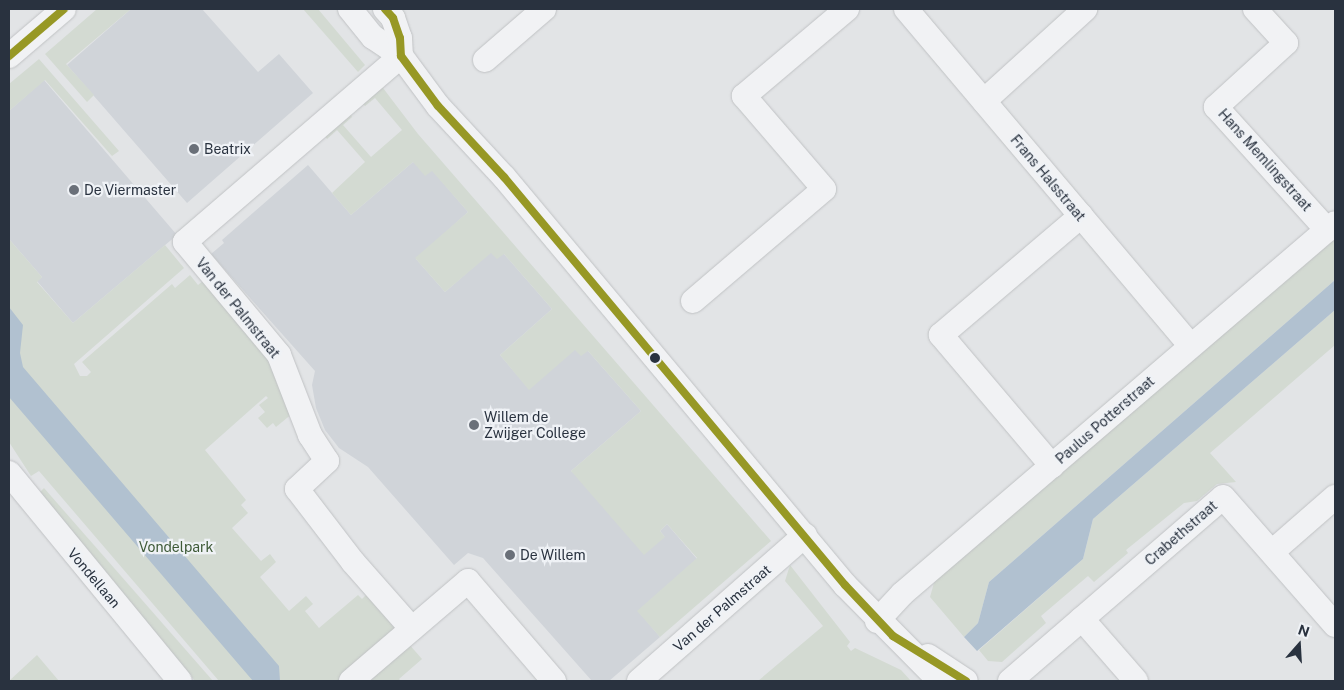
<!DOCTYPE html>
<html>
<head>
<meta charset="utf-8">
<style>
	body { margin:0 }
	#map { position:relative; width:1344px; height:690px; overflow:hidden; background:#e2e4e6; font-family:"Public Sans",sans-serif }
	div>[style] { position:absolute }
	.built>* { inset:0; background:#d0d4d9 }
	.green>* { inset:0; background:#d3dad2 }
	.water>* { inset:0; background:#b1c1d0 }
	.roads { filter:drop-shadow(0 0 1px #c0c2c4) drop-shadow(0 0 1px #c0c2c4) }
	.minor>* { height:24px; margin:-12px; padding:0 12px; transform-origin:12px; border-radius:12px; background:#f1f2f4 }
	.bus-1>* { height:8px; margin:-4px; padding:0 4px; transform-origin:4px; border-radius:4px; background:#979825 }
	.dots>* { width:14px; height:14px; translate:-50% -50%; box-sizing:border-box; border:2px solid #eff2f6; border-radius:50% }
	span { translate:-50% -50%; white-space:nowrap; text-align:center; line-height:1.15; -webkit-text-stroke:4.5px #eff2f6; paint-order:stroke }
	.poi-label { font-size:14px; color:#29323f }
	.left { translate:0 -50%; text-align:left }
	.street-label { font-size:14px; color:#29323f }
	.park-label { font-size:14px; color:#3e5a37 }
	.frame { position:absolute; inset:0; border:10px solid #29323f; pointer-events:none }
	.north { position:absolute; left:1274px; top:620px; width:50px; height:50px; -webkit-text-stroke:4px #eff2f6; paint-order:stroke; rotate:19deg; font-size:14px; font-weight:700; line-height:20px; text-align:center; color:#29323f }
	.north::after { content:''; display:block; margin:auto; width:18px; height:22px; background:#29323f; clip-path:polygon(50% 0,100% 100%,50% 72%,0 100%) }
</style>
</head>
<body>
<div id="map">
	<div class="built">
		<div style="clip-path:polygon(131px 9px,202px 9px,258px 72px,279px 54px,313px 93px,187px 203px,67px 65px)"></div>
		<div style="clip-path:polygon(44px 80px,177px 235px,73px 323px,37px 281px,42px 277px,9px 239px,9px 111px)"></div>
		<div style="clip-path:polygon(413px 162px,432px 170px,468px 212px,416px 259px,445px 292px,491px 252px,504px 254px,552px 309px,500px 355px,529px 389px,575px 349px,588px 351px,641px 411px,571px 471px,665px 537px,660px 531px,667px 524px,697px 559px,638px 611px,660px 637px,609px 681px,592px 681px,483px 558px,468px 553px,454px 565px,368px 467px,339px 448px,325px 430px,316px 408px,312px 385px,315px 371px,211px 254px,224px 243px,222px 240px,308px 165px,351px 215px)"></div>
	</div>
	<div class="green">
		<div style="clip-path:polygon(97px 9px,131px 9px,66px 64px,94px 95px,87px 102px,45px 54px)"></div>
		<div style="clip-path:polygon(303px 9px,318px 9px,365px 65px,358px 72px)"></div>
		<div style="clip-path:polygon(39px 59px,119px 151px,112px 156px,45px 80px,9px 111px,9px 84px)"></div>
		<div style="clip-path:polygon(377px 87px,383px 88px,418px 134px,771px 541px,660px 637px,637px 611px,697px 558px,667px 524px,660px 531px,665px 537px,644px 555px,571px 471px,641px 411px,588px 351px,581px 356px,575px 350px,529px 390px,500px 355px,552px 309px,504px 254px,497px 259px,491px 253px,445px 292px,415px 258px,468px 212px,432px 171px,425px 176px,413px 162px,351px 215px,332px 193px,365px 162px,337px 130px,327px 139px,323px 134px,349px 111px,352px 117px,343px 125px,371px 157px,402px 130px,375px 98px,365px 106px,362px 103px)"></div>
		<div style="clip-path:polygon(1335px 228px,1335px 280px,989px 582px,978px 623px,964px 637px,930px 597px,936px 576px)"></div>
		<div style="clip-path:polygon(9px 239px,42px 277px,37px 282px,73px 323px,165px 245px,184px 268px,74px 364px,80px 376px,87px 376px,91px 372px,82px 362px,172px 284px,175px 288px,190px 275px,198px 285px,203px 281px,262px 347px,293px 413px,276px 427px,273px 423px,267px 428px,258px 418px,265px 412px,259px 405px,268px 398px,266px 396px,205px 450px,246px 500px,241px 505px,248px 513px,232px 528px,261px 561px,270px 554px,276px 562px,260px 577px,289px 611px,306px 596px,313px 604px,305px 611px,319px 628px,358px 595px,362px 599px,366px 595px,422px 659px,399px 679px,401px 681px,219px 681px,39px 471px,31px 476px,9px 442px)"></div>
		<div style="clip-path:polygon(1335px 310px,1335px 345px,1210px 453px,1236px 482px,1217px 484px,1197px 501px,1184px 503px,1126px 550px,1128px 553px,1094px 582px,1088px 576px,1041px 616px,1046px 623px,1002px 662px,988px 661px,979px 650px,1083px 559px,1093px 519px)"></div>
		<div style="clip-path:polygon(44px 488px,213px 681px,195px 681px,37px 495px)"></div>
		<div style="clip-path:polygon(790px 565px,850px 642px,847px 646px,851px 651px,855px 648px,901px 670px,911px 681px,758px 681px,823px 626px,785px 581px)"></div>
		<div style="clip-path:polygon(37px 655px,59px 681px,9px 681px)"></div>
	</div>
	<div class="water">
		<div style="clip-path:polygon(1335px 280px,1335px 310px,1093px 519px,1083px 559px,977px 651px,964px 637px,978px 623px,989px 582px)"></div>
		<div style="clip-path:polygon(9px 307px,23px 325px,20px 353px,23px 367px,279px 666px,280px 681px,253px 681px,9px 397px)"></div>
	</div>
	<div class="roads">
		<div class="minor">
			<div style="left:350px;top:9px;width:36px;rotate:51deg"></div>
			<div style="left:373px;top:37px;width:34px;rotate:34deg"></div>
			<div style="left:401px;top:56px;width:62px;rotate:53.5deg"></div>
			<div style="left:438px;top:106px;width:97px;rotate:47.1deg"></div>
			<div style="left:504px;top:177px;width:532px;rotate:50.11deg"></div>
			<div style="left:845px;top:585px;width:135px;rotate:45.3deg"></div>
			<div style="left:385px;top:9px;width:12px;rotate:48deg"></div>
			<div style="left:393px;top:18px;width:21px;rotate:71deg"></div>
			<div style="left:400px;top:38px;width:18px;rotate:87deg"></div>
			<div style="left:906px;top:9px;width:441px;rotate:49.8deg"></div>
			<div style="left:1255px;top:9px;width:46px;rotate:47.6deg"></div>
			<div style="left:1286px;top:43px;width:95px;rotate:137.6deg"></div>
			<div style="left:1216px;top:107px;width:166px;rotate:47.9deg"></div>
			<div style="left:9px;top:56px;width:72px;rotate:-40.5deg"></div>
			<div style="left:401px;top:56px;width:285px;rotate:139.3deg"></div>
			<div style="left:185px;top:242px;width:147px;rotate:50.2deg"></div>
			<div style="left:279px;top:355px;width:86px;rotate:68.8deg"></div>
			<div style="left:310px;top:435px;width:31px;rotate:57deg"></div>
			<div style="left:327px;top:461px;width:41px;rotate:137deg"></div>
			<div style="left:297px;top:489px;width:92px;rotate:52.5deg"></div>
			<div style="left:353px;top:562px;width:89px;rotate:48.6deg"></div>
			<div style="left:485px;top:60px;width:78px;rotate:-40.8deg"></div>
			<div style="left:984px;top:101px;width:137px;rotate:-42.3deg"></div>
			<div style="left:693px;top:301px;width:172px;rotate:-40.5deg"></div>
			<div style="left:824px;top:189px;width:123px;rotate:-130.7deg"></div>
			<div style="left:744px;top:96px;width:135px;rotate:-40.2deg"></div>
			<div style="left:1052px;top:466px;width:172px;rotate:-130.3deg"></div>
			<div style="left:941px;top:335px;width:184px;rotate:-40.4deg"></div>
			<div style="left:9px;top:473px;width:269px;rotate:50.6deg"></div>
			<div style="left:1272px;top:552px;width:84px;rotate:-41.1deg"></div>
			<div style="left:1082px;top:619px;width:82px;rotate:48.9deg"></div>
			<div style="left:877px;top:621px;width:37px;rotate:-47deg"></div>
			<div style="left:902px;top:594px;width:570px;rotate:-40.59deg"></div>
			<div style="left:928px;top:656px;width:45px;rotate:33.3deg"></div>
			<div style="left:351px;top:681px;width:154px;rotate:-40.5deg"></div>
			<div style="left:468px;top:581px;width:132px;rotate:49.3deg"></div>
			<div style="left:639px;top:681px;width:221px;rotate:-41.3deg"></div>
			<div style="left:1010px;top:681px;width:281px;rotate:-40.8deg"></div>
			<div style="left:1223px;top:497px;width:170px;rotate:48.8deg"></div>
		</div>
	</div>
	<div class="bus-1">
		<div style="left:385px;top:9px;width:12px;rotate:48deg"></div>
		<div style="left:393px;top:18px;width:21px;rotate:71deg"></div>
		<div style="left:400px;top:38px;width:18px;rotate:87deg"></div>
		<div style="left:401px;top:56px;width:62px;rotate:53.5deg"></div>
		<div style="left:438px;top:106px;width:97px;rotate:47.1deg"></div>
		<div style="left:504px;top:177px;width:532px;rotate:50.11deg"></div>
		<div style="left:845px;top:585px;width:70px;rotate:46.7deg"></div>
		<div style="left:893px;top:636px;width:86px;rotate:31.7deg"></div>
		<div style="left:9px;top:56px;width:72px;rotate:-40.5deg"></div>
	</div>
	<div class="dots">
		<div style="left:194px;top:149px;background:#6a7079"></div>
		<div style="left:74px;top:190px;background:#6a7079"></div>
		<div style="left:655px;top:358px;background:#29323f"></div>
		<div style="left:474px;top:425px;background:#6a7079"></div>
		<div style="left:510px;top:555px;background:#6a7079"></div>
	</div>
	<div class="poi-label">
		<span class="left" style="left:204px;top:149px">Beatrix</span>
		<span class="left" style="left:84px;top:190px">De Viermaster</span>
		<span class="left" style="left:484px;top:425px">Willem de<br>Zwijger College</span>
		<span class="left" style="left:520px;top:555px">De Willem</span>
	</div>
	<div class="street-label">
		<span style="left:1265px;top:160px;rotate:48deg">Hans Memlingstraat</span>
		<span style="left:1048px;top:178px;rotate:50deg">Frans Halsstraat</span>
		<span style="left:238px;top:308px;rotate:51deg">Van der Palmstraat</span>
		<span style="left:1105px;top:420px;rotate:-41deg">Paulus Potterstraat</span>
		<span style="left:1181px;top:533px;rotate:-41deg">Crabethstraat</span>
		<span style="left:94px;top:578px;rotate:50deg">Vondellaan</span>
		<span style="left:722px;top:608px;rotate:-41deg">Van der Palmstraat</span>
	</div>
	<div class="park-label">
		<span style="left:176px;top:547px">Vondelpark</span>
	</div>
	<div class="frame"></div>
	<div class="north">N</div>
</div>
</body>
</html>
